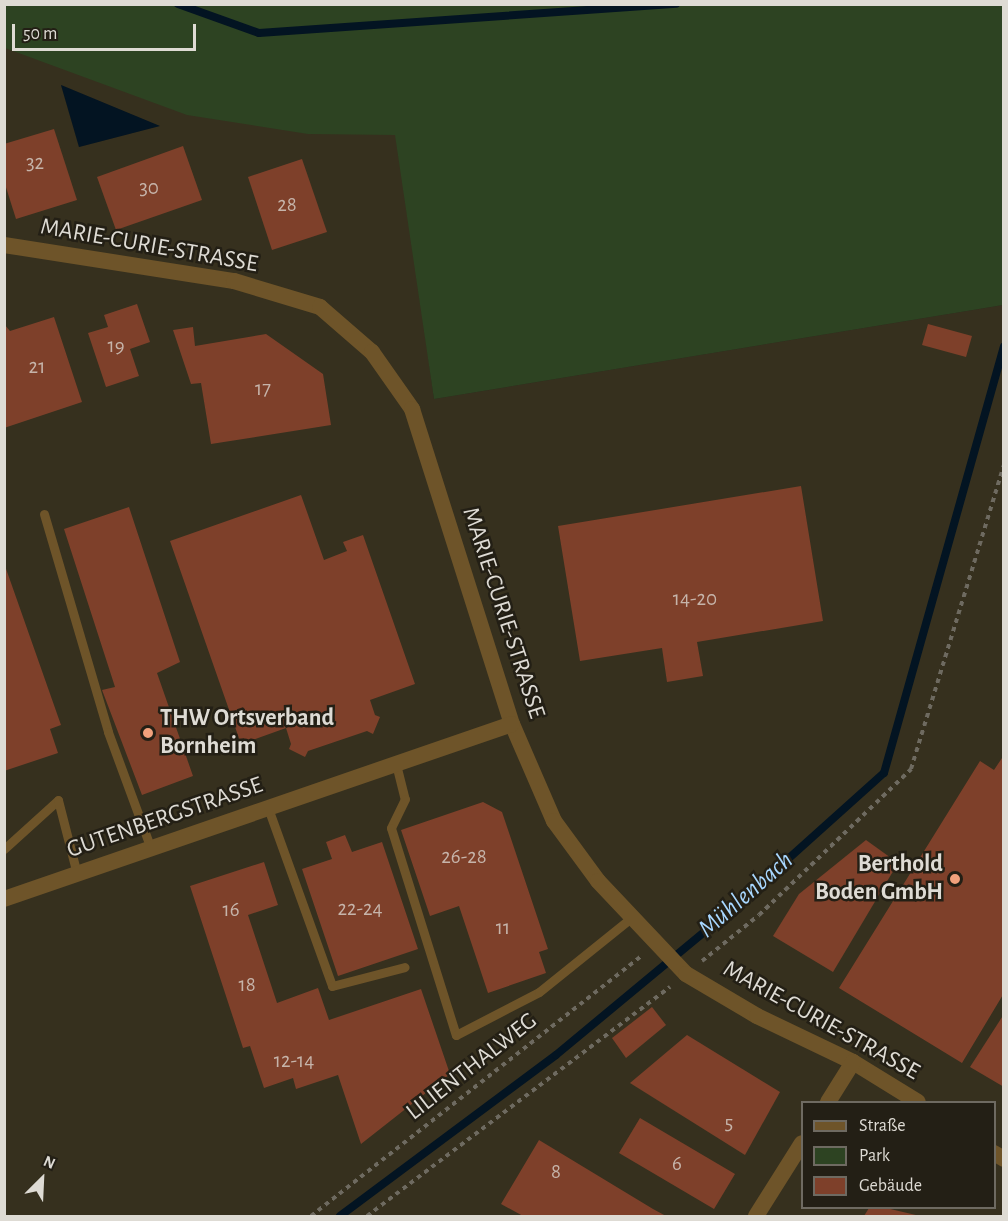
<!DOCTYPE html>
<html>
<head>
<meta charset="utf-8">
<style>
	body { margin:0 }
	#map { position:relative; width:1008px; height:1221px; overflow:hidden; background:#2d291e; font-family:"Alegreya Sans",sans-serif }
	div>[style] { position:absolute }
	.built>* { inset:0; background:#36301e }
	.green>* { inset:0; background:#2d4322 }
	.water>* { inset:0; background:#031422 }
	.stream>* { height:8px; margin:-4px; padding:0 4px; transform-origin:4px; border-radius:4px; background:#031422 }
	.building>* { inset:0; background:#7e402a }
	.path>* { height:4px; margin-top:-2px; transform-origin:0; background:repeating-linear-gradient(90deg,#6e6a60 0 4.5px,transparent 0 9px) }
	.service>* { height:9px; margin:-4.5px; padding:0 4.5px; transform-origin:4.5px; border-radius:4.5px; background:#6e5429 }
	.minor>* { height:16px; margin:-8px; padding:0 8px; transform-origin:8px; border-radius:8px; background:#6e5429 }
	.dots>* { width:16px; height:16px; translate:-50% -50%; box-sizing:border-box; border:3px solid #231f15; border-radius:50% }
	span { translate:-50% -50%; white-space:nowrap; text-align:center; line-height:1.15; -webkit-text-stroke:5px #231f15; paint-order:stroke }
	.number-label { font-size:21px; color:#c6b4aa }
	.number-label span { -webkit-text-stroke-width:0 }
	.street-label { font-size:24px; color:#dedbd4 }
	.poi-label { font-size:24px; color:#dedbd4; font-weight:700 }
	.left { translate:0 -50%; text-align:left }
	.right { translate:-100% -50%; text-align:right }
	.water-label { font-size:26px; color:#a8d7ff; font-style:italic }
	.frame { position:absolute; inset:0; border:6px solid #dedbd4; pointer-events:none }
	.legend { position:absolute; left:801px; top:1101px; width:195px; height:108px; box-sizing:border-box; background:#231f15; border:2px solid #6e6a61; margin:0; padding:8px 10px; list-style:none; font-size:18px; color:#dedbd4 }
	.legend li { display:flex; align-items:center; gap:12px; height:30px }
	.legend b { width:30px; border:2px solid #6e6a61 }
	.north { position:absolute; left:12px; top:1149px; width:60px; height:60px; -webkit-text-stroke:4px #231f15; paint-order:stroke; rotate:24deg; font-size:16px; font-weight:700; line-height:24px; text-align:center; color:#dedbd4 }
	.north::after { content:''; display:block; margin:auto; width:21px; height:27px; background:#dedbd4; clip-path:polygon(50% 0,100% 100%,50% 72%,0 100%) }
	.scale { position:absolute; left:12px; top:24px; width:184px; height:27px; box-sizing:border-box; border:3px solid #dedbd4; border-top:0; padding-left:8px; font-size:18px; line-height:21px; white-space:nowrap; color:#dedbd4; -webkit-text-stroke:4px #231f15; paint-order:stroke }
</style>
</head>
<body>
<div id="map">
	<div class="built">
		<div style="clip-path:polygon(evenodd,5px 5px,387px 55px,434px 399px,1003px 305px,1003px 1216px,5px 1216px,5px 5px,61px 85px,159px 126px,79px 147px,61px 85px,5px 5px,802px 1102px,994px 1102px,994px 1208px,802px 1208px,802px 1102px)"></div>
	</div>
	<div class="green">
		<div style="clip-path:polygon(4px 5px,1003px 5px,1003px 305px,434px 399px,395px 135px,308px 134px,187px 115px,5px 48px)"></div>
	</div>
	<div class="water">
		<div style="clip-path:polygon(61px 85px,160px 126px,79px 147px)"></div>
	</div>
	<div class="stream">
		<div style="left:178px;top:4px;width:86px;rotate:19.7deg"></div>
		<div style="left:259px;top:33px;width:418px;rotate:-4deg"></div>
		<div style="left:340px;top:1216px;width:269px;rotate:-36.7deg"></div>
		<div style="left:556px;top:1055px;width:239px;rotate:-39.7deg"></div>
		<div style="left:740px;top:902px;width:193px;rotate:-41.9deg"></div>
		<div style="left:884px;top:773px;width:443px;rotate:-74.3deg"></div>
	</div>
	<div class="building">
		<div style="clip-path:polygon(54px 129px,77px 200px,16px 219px,4px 181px,4px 144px)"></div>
		<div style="clip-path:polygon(183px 146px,202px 200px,116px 230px,97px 177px)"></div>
		<div style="clip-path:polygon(302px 159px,327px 232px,272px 250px,248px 177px)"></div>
		<div style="clip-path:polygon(137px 304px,150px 342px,130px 349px,139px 376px,106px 387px,88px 333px,108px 327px,104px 315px)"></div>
		<div style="clip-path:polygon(54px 317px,82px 402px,4px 428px,4px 324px,10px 331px)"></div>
		<div style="clip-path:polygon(928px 324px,972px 336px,966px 357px,922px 345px)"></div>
		<div style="clip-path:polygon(193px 327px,195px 346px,266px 334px,323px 374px,331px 425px,211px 444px,201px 383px,191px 384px,173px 330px)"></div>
		<div style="clip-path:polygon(801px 486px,823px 621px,697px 642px,703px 676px,667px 682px,662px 648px,580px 661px,558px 526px)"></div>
		<div style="clip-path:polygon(301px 495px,324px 560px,347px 551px,343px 542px,363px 535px,415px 684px,370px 700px,375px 715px,380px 717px,373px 734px,367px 731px,308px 751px,305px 757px,289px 749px,291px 744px,286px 728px,241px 744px,170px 541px)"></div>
		<div style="clip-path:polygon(129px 507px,180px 662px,157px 673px,193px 776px,142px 795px,102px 690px,115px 687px,64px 529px)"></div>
		<div style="clip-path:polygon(4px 563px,61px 725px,50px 729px,58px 753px,4px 771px)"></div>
		<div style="clip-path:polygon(1004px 755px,1004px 993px,962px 1063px,839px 988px,980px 761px,994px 770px)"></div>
		<div style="clip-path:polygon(483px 802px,502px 812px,548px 949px,539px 952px,546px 973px,488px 993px,459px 906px,430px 916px,401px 830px)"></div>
		<div style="clip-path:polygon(345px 835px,352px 852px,382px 842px,418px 949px,338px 976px,302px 869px,332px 859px,326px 842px)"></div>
		<div style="clip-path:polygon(866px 840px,898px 863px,833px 972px,773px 936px,799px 894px)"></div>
		<div style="clip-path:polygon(264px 862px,278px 905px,248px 915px,277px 1003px,318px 988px,329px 1020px,421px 989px,450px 1074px,361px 1144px,338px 1075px,296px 1089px,293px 1078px,264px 1088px,250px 1046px,243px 1048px,190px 886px)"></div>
		<div style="clip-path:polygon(652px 1007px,666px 1025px,626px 1058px,612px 1038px)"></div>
		<div style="clip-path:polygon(1004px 1014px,1004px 1087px,970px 1067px)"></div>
		<div style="clip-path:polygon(687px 1035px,780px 1092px,745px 1155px,630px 1083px)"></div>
		<div style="clip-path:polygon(640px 1118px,735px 1174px,714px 1209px,619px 1153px)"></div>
		<div style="clip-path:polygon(539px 1140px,653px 1209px,666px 1216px,523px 1216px,501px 1204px)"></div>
		<div style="clip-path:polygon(869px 1208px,886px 1208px,920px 1216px,864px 1216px)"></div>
	</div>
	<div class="path">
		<div style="left:702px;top:961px;width:73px;rotate:-38.9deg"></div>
		<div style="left:759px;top:915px;width:211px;rotate:-43.8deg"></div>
		<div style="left:911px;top:769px;width:318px;rotate:-73deg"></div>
		<div style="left:311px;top:1216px;width:422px;rotate:-38.2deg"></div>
		<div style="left:367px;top:1216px;width:380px;rotate:-37.1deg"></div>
	</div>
	<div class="service">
		<div style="left:44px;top:514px;width:227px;rotate:73.6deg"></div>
		<div style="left:108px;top:732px;width:125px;rotate:69.8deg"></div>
		<div style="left:396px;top:764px;width:36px;rotate:76deg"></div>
		<div style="left:405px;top:799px;width:32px;rotate:116deg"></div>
		<div style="left:391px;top:828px;width:217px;rotate:72.6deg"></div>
		<div style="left:456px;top:1035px;width:93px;rotate:-27.4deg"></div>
		<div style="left:539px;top:992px;width:118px;rotate:-38.8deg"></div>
		<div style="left:268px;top:808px;width:189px;rotate:70.2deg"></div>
		<div style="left:332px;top:986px;width:75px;rotate:-14.6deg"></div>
		<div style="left:4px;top:849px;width:73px;rotate:-42.2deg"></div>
		<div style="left:58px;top:800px;width:76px;rotate:75.6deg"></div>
	</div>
	<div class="minor">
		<div style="left:4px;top:245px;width:233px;rotate:8.9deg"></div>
		<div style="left:234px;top:281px;width:90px;rotate:16.8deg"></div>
		<div style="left:320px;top:307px;width:69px;rotate:40.9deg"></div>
		<div style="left:372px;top:352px;width:70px;rotate:54.9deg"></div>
		<div style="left:412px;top:409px;width:330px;rotate:72.4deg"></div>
		<div style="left:512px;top:724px;width:106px;rotate:66.6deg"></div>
		<div style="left:554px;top:821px;width:74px;rotate:53.7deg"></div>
		<div style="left:598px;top:881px;width:128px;rotate:46.6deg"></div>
		<div style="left:686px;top:974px;width:82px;rotate:30.6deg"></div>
		<div style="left:757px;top:1016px;width:106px;rotate:25.6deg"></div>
		<div style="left:853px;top:1062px;width:76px;rotate:31.6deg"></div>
		<div style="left:4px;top:899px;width:537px;rotate:-19.01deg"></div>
		<div style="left:828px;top:1102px;width:47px;rotate:-58deg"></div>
		<div style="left:994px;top:1153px;width:12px;rotate:31deg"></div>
		<div style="left:756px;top:1216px;width:86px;rotate:-57.8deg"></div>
	</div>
	<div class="dots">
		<div style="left:148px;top:733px;background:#f1a17c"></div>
		<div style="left:955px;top:879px;background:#f1a17c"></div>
	</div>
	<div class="number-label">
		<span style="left:35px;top:163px">32</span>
		<span style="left:149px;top:188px">30</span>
		<span style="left:287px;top:205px">28</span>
		<span style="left:116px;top:346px">19</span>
		<span style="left:37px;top:367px">21</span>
		<span style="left:263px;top:389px">17</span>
		<span style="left:695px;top:599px">14-20</span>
		<span style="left:464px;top:857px">26-28</span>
		<span style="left:360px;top:909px">22-24</span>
		<span style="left:231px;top:910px">16</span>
		<span style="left:503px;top:928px">11</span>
		<span style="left:247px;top:985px">18</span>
		<span style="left:294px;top:1061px">12-14</span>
		<span style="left:729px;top:1123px">5</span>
		<span style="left:677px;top:1164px">6</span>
		<span style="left:556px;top:1172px">8</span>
	</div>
	<div class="street-label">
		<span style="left:149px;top:246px;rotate:10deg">MARIE-CURIE-STRASSE</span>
		<span style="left:503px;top:613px;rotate:72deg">MARIE-CURIE-STRASSE</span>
		<span style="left:165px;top:818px;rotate:-19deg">GUTENBERGSTRASSE</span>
		<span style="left:821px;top:1021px;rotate:29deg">MARIE-CURIE-STRASSE</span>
		<span style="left:472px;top:1067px;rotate:-38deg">LILIENTHALWEG</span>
	</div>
	<div class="poi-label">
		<span class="left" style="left:160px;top:733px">THW Ortsverband<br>Bornheim</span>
		<span class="right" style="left:943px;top:879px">Berthold<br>Boden GmbH</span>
	</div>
	<div class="water-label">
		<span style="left:746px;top:895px;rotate:-41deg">Mühlenbach</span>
	</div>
	<div class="frame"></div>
	<ul class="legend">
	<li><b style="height:8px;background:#6e5429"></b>Straße</li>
	<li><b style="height:16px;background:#2d4322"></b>Park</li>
	<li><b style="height:16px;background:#7e402a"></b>Gebäude</li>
	</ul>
	<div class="north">N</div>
	<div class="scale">50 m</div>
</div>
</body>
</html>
